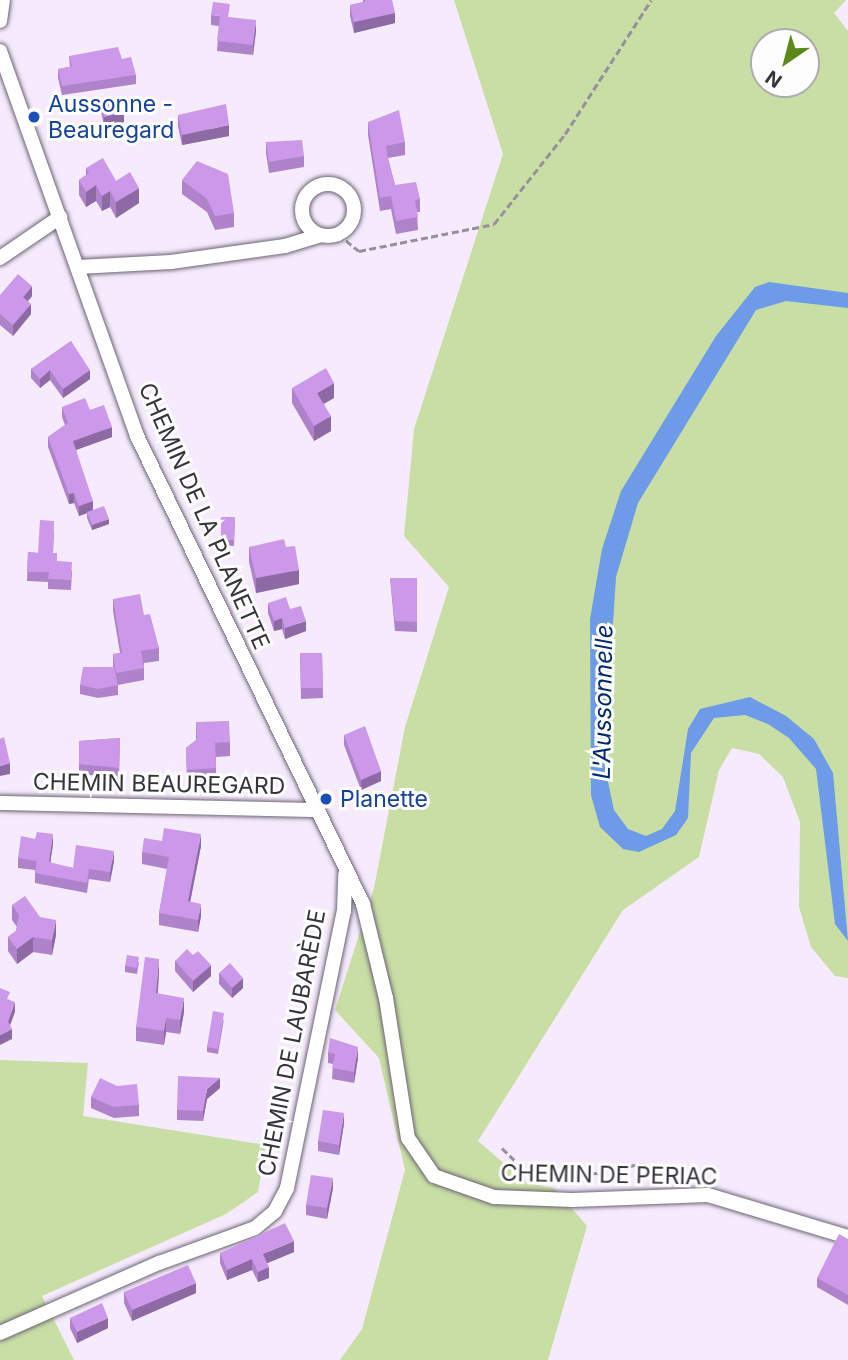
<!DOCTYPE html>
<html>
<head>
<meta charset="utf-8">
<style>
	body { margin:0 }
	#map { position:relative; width:848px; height:1360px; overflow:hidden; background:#f5ebfd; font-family:Inter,sans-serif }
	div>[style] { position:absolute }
	.green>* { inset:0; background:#c8dea5 }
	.water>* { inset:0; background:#6d9be8 }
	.path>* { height:2.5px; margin-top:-1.25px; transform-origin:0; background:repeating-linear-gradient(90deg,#97909c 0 7px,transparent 0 10.5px) }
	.roads { filter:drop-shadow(0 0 2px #6d6473) drop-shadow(0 0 2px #6d6473) }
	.street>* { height:14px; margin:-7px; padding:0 7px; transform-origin:7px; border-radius:7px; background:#fff }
	.street>.ring { margin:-7px; padding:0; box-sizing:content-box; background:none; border:14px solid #fff; border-radius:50% }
	.wall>* { inset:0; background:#af83c9 }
	.shaded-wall>* { inset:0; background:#8e6aa4 }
	.building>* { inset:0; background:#cb98ea }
	.dots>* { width:19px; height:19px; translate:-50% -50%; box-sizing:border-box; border:4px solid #fdfdfd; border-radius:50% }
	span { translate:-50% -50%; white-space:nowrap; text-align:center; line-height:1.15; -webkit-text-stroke:6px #fdfdfd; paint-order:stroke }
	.transit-label { font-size:23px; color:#164399 }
	.left { translate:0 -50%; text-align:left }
	.street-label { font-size:23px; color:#37333a }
	.water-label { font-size:24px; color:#02296d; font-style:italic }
	.north { position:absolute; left:750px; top:28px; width:70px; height:70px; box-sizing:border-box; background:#fdfdfd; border:2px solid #aeacaf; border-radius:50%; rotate:215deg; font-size:19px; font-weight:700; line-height:28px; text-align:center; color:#37333a }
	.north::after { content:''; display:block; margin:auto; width:24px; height:32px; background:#5b8819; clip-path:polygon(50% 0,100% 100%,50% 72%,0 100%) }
</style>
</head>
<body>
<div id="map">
	<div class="green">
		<div style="clip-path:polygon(evenodd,454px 0,846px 0,834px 13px,848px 31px,848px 978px,835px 976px,811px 947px,799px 907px,800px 822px,783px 777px,759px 754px,732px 748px,719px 770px,699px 857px,623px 910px,478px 1141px,527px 1183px,554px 1188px,587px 1226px,548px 1360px,340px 1360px,362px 1329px,405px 1170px,379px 1058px,335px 1010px,374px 888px,405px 727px,449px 587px,404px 536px,414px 429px,503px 154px,454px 0,764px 42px,806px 42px,806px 84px,764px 84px,764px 42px)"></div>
		<div style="clip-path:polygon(0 1060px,88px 1063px,83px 1116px,266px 1145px,258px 1192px,226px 1214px,42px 1296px,74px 1360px,0 1360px)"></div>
	</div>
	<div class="water">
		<div style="clip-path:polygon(769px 282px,848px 293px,848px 308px,786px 301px,756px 310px,638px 503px,616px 577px,604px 763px,614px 810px,628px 829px,646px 836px,662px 829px,675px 811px,688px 729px,700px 709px,750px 697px,786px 716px,814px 739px,833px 773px,848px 941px,835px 924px,816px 769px,789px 738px,768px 724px,745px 715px,714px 718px,691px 753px,688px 818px,676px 835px,639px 852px,623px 849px,600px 827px,591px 795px,590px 619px,602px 549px,621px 491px,716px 336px,755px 287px)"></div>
	</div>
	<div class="path">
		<div style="left:338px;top:234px;width:27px;rotate:39deg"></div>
		<div style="left:359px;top:251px;width:138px;rotate:-11.3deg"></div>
		<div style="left:494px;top:224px;width:115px;rotate:-51.7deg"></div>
		<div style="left:565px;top:134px;width:159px;rotate:-57.3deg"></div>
		<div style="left:502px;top:1148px;width:33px;rotate:44deg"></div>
		<div style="left:526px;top:1171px;width:13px;rotate:18deg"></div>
		<div style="left:538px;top:1175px;width:61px;rotate:-1.9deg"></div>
		<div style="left:599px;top:1173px;width:41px;rotate:-12.7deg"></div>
		<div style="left:639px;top:1164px;width:27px;rotate:8deg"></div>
		<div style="left:666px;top:1168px;width:28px;rotate:27deg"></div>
	</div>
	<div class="roads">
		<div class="street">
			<div style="left:0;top:21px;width:21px;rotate:-82deg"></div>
			<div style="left:0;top:51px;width:409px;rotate:70.4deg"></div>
			<div style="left:137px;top:436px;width:520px;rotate:64.22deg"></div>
			<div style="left:363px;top:904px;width:97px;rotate:76.3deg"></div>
			<div style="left:386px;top:998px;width:142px;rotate:81.1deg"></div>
			<div style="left:408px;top:1138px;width:46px;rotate:55.6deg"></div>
			<div style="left:434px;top:1176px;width:64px;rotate:19.3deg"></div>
			<div style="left:494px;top:1197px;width:78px;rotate:2.2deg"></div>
			<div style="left:572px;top:1200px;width:136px;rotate:-2.1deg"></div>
			<div style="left:708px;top:1195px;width:146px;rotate:16.7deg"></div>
			<div class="ring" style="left:302px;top:184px;width:38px;height:38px"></div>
			<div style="left:0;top:258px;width:73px;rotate:-34.3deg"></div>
			<div style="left:78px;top:267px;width:93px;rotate:-3.1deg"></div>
			<div style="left:171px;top:262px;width:115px;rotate:-8deg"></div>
			<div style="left:285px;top:246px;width:37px;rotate:-17deg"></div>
			<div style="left:0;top:803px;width:316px;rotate:1.3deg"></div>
			<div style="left:0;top:1333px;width:174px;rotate:-23.8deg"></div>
			<div style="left:159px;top:1263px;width:102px;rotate:-20deg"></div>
			<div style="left:255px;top:1228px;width:26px;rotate:-40deg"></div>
			<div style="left:275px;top:1211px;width:26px;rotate:-62deg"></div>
			<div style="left:287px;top:1188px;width:283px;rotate:-78.4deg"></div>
			<div style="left:344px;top:911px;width:37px;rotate:-88deg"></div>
		</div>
	</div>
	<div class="wall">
		<div style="clip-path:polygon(363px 0,392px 0,395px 23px,354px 33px,350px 16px,350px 5px,363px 2px)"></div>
		<div style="clip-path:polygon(211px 15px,229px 17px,256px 31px,253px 55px,217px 51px,219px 26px,211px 25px)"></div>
		<div style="clip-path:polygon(69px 56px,122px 59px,136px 75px,136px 84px,62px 95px,58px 78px,58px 69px,70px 67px)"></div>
		<div style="clip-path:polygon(101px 100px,124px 122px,104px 127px,101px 111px)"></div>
		<div style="clip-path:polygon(178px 115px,229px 136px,182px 145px,178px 126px)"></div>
		<div style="clip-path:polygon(368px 122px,405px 142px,405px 155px,388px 158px,395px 185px,420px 199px,420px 212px,417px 212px,418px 230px,396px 234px,391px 209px,380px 211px,368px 135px)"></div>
		<div style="clip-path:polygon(266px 142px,304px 156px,304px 167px,269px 173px,266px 153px)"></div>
		<div style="clip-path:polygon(86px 168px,116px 181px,139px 203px,116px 218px,110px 207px,102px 211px,96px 201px,86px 207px,79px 195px,79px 180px,86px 175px)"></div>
		<div style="clip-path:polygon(182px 180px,234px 213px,234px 227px,215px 230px,207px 212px,182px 194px)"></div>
		<div style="clip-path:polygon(0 295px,32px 296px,28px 301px,31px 314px,13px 336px,0 325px)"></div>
		<div style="clip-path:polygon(71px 341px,90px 379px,63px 398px,50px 380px,40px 388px,31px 378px,31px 369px)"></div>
		<div style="clip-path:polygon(292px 388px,334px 398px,324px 404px,331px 431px,314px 441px,292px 403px)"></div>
		<div style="clip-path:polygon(62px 407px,90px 410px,112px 437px,76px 450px,93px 510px,109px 524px,92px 530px,87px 518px,87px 513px,79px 516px,74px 503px,69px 504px,48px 447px,48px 437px,65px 425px,62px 417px)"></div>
		<div style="clip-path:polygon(221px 517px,235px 517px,234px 546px,221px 545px)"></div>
		<div style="clip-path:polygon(54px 530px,53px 553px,57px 561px,72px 571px,71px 590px,48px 589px,48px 582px,27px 581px,28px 552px,38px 553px)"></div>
		<div style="clip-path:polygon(249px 547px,286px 547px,299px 584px,256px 593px,249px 562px)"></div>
		<div style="clip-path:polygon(390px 578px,417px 578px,417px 632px,395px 631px)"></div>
		<div style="clip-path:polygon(113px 599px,144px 615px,159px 648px,159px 661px,144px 663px,144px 680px,118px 685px,118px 695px,98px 698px,80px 694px,80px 685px,113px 667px,113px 654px,120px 653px,113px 611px)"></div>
		<div style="clip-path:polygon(268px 603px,306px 631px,285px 639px,282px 629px,274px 631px,268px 613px)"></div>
		<div style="clip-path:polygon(300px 653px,322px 653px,323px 698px,301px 699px)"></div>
		<div style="clip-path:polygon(196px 722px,230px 742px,230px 756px,216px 757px,216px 783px,187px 784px,186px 748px,196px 740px)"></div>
		<div style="clip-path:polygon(344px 735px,381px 781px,361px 790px,344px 745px)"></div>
		<div style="clip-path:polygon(120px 738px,119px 778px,79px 774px,79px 741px)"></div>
		<div style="clip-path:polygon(35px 839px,53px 844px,50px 863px,73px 868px,114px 861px,110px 882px,89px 879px,87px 893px,35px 883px,35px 870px,18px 868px,18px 858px)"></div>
		<div style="clip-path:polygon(201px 846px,190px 902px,201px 916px,198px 932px,159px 925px,159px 913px,167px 869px,142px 864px,142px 852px)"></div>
		<div style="clip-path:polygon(12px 905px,40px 917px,56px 935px,52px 955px,33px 952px,17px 964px,8px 951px,8px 937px,16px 931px,17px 927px,12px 920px)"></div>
		<div style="clip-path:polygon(193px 955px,211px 976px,193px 992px,175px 971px,175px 961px)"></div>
		<div style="clip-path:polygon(139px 962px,137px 974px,125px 972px,125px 966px)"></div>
		<div style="clip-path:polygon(159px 973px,158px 994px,184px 1012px,180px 1034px,166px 1032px,164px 1045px,136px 1041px,136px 1027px)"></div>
		<div style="clip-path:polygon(219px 973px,243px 988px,232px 998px,219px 984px)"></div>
		<div style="clip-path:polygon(224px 1019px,218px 1054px,207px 1052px,207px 1047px)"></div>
		<div style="clip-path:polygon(328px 1052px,358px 1058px,354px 1083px,332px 1079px,333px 1064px,328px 1063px)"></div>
		<div style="clip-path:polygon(117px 1086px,139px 1105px,139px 1116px,114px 1118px,91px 1108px,91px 1097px)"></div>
		<div style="clip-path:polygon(220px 1088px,207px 1099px,203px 1121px,177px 1120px,177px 1110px)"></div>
		<div style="clip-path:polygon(344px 1123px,339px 1155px,318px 1151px,318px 1141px)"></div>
		<div style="clip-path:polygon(333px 1188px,327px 1219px,306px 1215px,306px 1205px)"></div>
		<div style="clip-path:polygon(848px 1239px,848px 1305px,817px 1287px,817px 1278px)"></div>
		<div style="clip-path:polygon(294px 1252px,267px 1263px,269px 1278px,258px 1282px,252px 1270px,227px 1280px,220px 1263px,220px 1253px)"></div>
		<div style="clip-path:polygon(124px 1292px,196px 1293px,132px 1321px,124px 1303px)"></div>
		<div style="clip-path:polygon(70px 1318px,108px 1328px,77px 1343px,70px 1328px)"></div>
	</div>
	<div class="shaded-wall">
		<div style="clip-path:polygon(395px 13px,395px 23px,354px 33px,354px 22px)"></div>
		<div style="clip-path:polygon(256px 20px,256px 31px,253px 55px,253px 45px)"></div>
		<div style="clip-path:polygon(124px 112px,124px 122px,104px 127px,104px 117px)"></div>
		<div style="clip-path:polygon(229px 125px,229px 136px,182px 145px,182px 135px)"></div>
		<div style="clip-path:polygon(96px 185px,96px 201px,86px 207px,86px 192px)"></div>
		<div style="clip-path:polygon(139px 188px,139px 203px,116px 218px,116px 202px)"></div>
		<div style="clip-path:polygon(110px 191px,110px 207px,102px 211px,102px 196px)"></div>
		<div style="clip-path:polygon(32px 286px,32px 296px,23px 307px,23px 297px)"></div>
		<div style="clip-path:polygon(31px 304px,31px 314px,13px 336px,13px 325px)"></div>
		<div style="clip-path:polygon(50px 370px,50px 380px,40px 388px,40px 379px)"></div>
		<div style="clip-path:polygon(90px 370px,90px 379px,63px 398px,63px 389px)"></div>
		<div style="clip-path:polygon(334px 383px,334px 398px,317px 407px,317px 393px)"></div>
		<div style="clip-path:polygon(331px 416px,331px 431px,314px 441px,314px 426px)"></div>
		<div style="clip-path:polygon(112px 427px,112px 437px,73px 451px,73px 441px)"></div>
		<div style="clip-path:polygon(74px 493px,74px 503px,69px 504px,69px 494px)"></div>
		<div style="clip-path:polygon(93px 501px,93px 511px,79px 516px,79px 506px)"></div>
		<div style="clip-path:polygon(109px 519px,109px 524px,92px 530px,92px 525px)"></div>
		<div style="clip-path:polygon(299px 570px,299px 584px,256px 593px,256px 578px)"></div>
		<div style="clip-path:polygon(282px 618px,282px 629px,274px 631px,274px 621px)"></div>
		<div style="clip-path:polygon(306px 621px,306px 631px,285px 639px,285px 628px)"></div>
		<div style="clip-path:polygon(10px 763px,10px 774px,0 776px,0 766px)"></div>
		<div style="clip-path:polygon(381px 771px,381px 781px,361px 790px,361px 780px)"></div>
		<div style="clip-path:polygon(53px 834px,53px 844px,49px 872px,49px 862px)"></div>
		<div style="clip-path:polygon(201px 834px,201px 846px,188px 913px,188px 901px)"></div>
		<div style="clip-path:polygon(114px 851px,114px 861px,110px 882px,110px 872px)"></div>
		<div style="clip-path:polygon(201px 904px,201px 916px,198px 932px,198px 920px)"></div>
		<div style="clip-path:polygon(56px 920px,56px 935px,52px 955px,52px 940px)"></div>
		<div style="clip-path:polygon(33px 937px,33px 952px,17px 964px,17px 949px)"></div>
		<div style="clip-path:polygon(159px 959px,159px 973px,156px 1007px,156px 993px)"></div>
		<div style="clip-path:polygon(211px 965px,211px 976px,193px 992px,193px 981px)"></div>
		<div style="clip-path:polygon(243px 978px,243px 988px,232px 998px,232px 988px)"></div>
		<div style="clip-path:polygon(184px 998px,184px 1012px,180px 1034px,180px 1020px)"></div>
		<div style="clip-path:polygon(15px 1002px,15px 1012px,8px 1031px,8px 1021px)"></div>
		<div style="clip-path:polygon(166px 1018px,166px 1032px,164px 1045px,164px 1031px)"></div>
		<div style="clip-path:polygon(12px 1029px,12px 1039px,0 1045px,0 1035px)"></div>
		<div style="clip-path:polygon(358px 1047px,358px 1058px,354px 1083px,354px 1072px)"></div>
		<div style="clip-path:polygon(220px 1078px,220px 1088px,207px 1099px,203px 1121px,203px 1111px,207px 1089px)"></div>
		<div style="clip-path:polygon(344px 1113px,344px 1123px,339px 1155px,339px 1145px)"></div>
		<div style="clip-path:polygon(333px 1178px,333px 1188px,327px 1219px,327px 1208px)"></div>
		<div style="clip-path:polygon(294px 1241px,294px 1252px,263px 1265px,263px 1254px)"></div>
		<div style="clip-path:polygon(252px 1259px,252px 1270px,227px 1280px,227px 1270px)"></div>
		<div style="clip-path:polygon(269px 1267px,269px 1278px,258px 1282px,258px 1272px)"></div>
		<div style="clip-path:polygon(196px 1283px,196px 1293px,132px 1321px,132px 1310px)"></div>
		<div style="clip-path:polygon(108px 1318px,108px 1328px,77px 1343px,77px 1332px)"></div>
	</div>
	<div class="building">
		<div style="clip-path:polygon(365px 0,392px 0,395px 13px,354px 22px,350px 5px,365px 2px)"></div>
		<div style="clip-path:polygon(213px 2px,230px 4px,228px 17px,256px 20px,253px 45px,217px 41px,220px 16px,211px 15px)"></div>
		<div style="clip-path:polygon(118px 47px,122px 59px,131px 57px,136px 75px,62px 86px,58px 69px,72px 66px,69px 56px)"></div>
		<div style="clip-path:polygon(120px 96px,124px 112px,104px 117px,101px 100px)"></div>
		<div style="clip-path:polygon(226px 104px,229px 125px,182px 135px,178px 115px)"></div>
		<div style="clip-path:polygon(399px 110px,405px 142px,386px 146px,388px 160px,395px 185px,416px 182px,420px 199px,415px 200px,418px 217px,396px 221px,391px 196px,380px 198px,368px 122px)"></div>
		<div style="clip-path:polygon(302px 140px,304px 156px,269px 162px,266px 142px)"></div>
		<div style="clip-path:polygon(103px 158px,116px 181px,130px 172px,139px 188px,116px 202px,110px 191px,102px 196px,96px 185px,86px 192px,79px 180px,89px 173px,86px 168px)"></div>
		<div style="clip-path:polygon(197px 161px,228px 174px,234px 213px,215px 216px,207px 199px,182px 180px)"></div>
		<div style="clip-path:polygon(18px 274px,32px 286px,23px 297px,31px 304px,13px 325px,0 314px,0 295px)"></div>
		<div style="clip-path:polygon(71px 341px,90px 370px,63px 389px,50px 370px,40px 379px,31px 369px)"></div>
		<div style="clip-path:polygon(326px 368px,334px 383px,317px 393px,331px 416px,314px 426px,292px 388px)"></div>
		<div style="clip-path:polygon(85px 398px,90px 410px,104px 405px,112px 427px,73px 441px,93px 501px,79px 506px,74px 493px,69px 494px,48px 437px,68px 423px,62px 407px)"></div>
		<div style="clip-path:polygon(104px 506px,109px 519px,92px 525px,87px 512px)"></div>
		<div style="clip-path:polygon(221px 517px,235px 517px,234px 540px,221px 540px)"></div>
		<div style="clip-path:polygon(40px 520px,54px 521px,53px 553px,57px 553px,57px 561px,72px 562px,71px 580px,48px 579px,49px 572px,27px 572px,28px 552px,38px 553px)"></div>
		<div style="clip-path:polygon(284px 539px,286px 547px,295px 546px,299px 570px,256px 578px,249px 547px)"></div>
		<div style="clip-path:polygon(390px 578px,417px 578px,417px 622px,395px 621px)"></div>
		<div style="clip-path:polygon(140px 594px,144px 615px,150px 614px,159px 648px,141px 651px,144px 668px,116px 673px,113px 654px,122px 653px,113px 599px)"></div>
		<div style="clip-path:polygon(286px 597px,290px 609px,301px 606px,306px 621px,285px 628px,282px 618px,274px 621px,268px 603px)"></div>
		<div style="clip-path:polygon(300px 653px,322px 653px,323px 688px,301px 688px)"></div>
		<div style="clip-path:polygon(83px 667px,114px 667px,118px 685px,98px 689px,80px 685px)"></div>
		<div style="clip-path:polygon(229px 721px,230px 742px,215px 743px,216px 768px,187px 770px,186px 748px,197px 739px,196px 722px)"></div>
		<div style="clip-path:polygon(365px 726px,381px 771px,361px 780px,344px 735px)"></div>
		<div style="clip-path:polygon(4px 737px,10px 763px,0 766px,0 739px)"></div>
		<div style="clip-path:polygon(120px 738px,119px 768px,79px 764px,79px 741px)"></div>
		<div style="clip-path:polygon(164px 828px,201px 834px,188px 901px,201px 904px,198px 920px,159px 913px,169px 857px,142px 852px,144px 838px,162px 841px)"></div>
		<div style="clip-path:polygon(37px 832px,53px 834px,49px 862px,73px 868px,76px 845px,114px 851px,110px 872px,89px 869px,87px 883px,35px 873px,37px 861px,18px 858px,21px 836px,35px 839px)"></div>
		<div style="clip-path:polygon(25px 896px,40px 917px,56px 920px,52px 940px,33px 937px,17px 949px,8px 937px,16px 931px,19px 915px,12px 905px)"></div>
		<div style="clip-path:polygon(187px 949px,193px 955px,198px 951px,211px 965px,193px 981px,175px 961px)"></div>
		<div style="clip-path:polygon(127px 955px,139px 957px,137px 968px,125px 966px)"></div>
		<div style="clip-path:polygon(145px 957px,159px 959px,156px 993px,184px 998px,180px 1020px,166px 1018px,164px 1031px,136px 1027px)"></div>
		<div style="clip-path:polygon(230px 963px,243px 978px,232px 988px,219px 973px)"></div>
		<div style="clip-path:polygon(0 988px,10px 992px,7px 999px,15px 1002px,8px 1021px,12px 1029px,0 1035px)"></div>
		<div style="clip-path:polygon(213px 1011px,224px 1013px,218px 1049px,207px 1047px)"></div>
		<div style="clip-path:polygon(330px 1038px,358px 1047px,354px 1072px,332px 1068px,335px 1054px,328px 1052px)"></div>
		<div style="clip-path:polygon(178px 1076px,220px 1078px,207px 1089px,203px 1111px,177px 1110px)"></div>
		<div style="clip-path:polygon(100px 1078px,117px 1086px,137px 1084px,139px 1105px,114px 1107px,91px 1097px)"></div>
		<div style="clip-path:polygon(323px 1110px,344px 1113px,339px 1145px,318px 1141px)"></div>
		<div style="clip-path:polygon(311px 1175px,333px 1178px,327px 1208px,306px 1205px)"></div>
		<div style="clip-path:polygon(285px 1223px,294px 1241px,263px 1254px,269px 1267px,258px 1272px,252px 1259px,227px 1270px,220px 1253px)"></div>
		<div style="clip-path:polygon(839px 1234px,848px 1239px,848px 1295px,817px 1278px)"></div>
		<div style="clip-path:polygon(188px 1265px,196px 1283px,132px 1310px,124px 1292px)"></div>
		<div style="clip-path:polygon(102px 1303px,108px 1318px,77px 1332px,70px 1318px)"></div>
	</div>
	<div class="dots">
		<div style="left:34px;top:117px;background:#1a4fb4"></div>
		<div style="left:326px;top:799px;background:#1a4fb4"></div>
	</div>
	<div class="transit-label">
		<span class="left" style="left:48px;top:117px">Aussonne -<br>Beauregard</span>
		<span class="left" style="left:340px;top:799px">Planette</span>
	</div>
	<div class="street-label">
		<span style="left:204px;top:516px;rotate:66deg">CHEMIN DE LA PLANETTE</span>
		<span style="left:159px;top:784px;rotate:1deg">CHEMIN BEAUREGARD</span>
		<span style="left:292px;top:1043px;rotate:-79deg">CHEMIN DE LAUBARÈDE</span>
		<span style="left:609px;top:1175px;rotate:1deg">CHEMIN DE PERIAC</span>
	</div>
	<div class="water-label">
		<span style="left:603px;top:702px;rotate:-89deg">L'Aussonnelle</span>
	</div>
	<div class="north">N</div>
</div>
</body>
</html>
